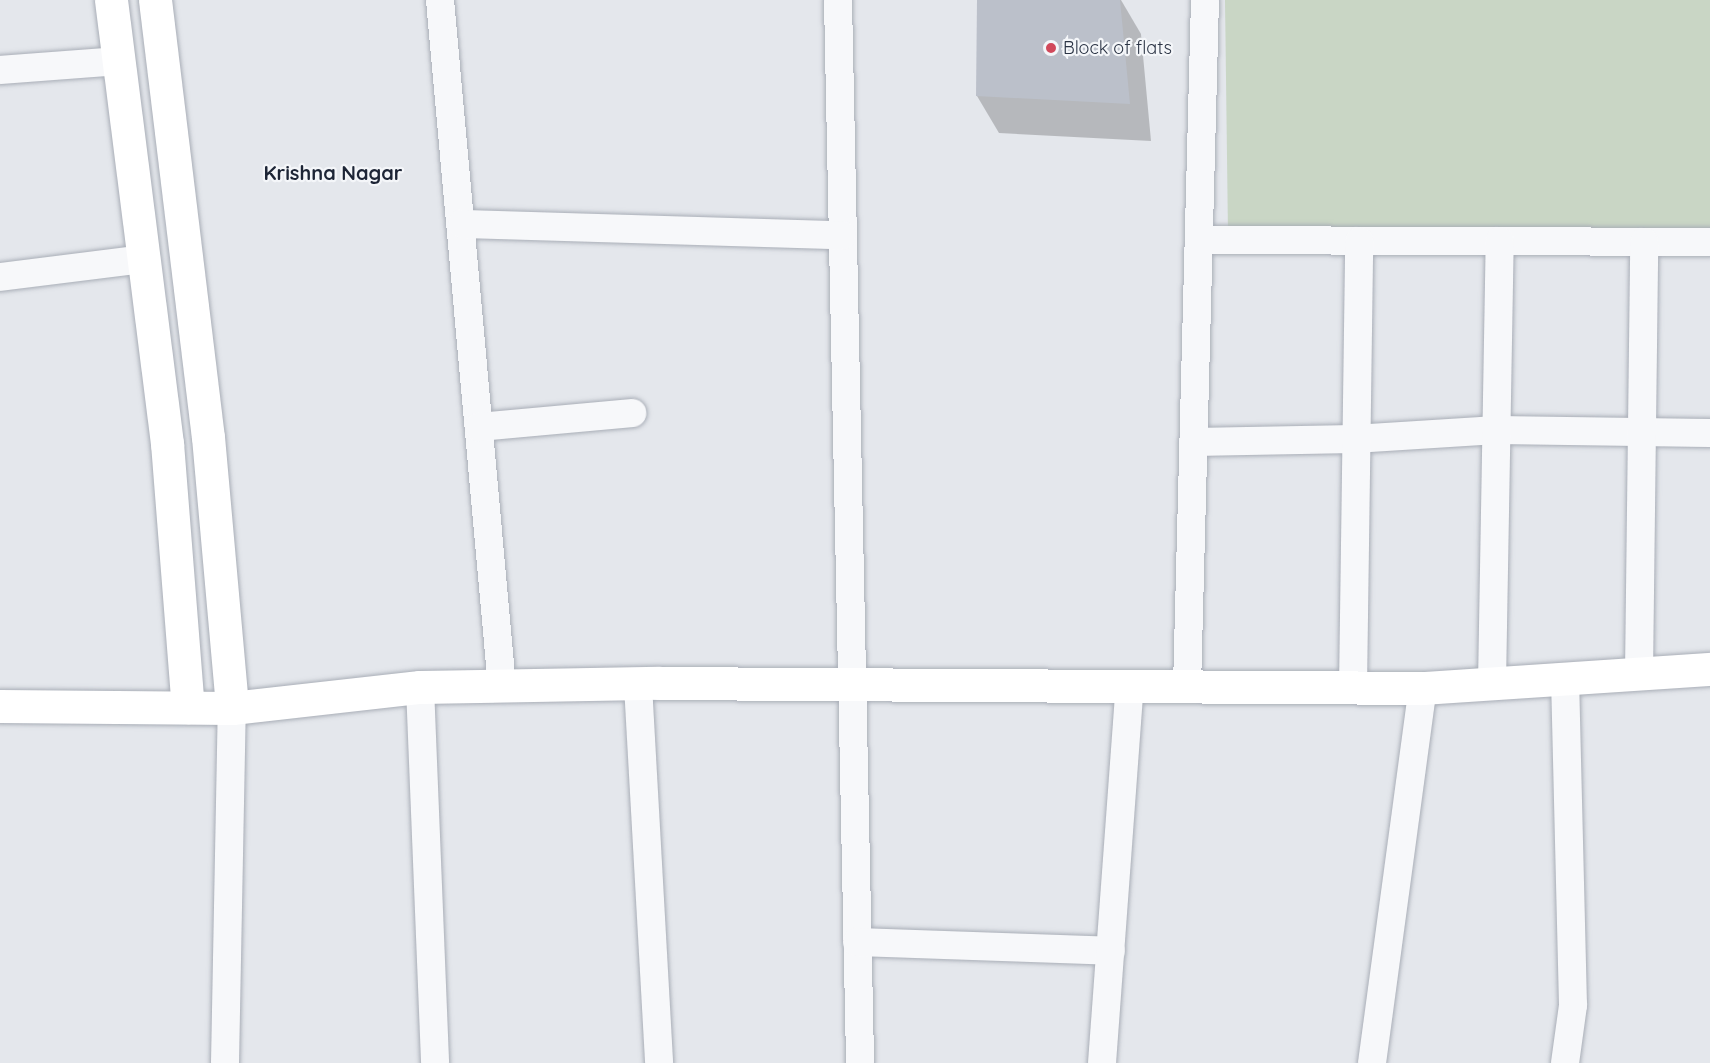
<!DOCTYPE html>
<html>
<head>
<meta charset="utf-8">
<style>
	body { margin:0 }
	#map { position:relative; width:1710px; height:1063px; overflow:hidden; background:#e4e7ec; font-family:Quicksand,sans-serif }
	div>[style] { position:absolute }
	.green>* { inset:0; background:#c9d6c5 }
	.shadow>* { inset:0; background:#0003 }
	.building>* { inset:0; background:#bbc0ca }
	.roads { filter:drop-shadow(0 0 2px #a9aeb7) drop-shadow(0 0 2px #a9aeb7) }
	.street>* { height:28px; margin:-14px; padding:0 14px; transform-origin:14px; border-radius:14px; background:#f7f8fa }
	.secondary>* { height:33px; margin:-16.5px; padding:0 16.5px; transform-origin:16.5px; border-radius:16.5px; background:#fff }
	.dots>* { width:16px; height:16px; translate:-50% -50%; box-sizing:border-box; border:3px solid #f4f6f9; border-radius:50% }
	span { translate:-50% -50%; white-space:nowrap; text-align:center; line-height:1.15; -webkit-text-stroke:4.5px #f4f6f9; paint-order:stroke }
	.poi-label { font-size:18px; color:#2b3445 }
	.left { translate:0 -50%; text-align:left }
	.neighbourhood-label { font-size:20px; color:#1d2536; font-weight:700 }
</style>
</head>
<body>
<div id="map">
	<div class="green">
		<div style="clip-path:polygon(1225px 0,1710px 0,1710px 230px,1228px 235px)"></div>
	</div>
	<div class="shadow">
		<div style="clip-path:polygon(978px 0,1121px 0,1141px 34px,1151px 141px,999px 133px,977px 96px)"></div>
	</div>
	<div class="building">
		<div style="clip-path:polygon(977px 0,1120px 0,1130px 104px,976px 96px)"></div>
	</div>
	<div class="roads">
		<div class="street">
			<div style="left:440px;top:0;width:689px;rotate:84.84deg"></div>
			<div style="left:838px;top:0;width:1063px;rotate:88.81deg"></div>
			<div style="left:0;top:70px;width:119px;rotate:-4.3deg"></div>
			<div style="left:462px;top:224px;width:380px;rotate:1.7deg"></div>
			<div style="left:1199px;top:240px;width:511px;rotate:0.22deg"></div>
			<div style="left:0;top:277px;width:146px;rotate:-7.1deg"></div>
			<div style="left:479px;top:427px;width:154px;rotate:-5.2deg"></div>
			<div style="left:1194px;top:442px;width:160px;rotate:-1.1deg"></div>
			<div style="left:1354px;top:439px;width:143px;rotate:-3.6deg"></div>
			<div style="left:1497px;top:430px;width:213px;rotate:0.8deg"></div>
			<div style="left:1639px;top:673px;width:431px;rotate:-89.3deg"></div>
			<div style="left:1492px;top:684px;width:443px;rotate:-89deg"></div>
			<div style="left:638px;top:685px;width:379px;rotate:86.8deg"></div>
			<div style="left:420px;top:687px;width:376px;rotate:87.7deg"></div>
			<div style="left:1187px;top:687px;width:687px;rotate:-88.5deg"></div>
			<div style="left:1353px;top:688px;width:447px;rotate:-89.2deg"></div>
			<div style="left:857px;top:942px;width:254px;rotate:2deg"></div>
			<div style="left:225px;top:1063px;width:355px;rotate:-88.9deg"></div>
			<div style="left:1102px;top:1063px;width:378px;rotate:-85.8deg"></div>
			<div style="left:1372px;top:1063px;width:378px;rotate:-82.3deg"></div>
			<div style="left:1565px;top:1063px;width:59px;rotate:-82.1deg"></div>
			<div style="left:1573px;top:1005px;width:326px;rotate:-91.4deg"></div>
		</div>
		<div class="secondary">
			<div style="left:111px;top:0;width:447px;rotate:82.8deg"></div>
			<div style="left:167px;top:443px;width:265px;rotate:85.5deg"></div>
			<div style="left:155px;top:0;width:440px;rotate:83.1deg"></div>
			<div style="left:208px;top:437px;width:272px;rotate:84.9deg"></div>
			<div style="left:0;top:706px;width:232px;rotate:0.5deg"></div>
			<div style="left:232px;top:708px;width:189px;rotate:-6.4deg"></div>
			<div style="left:420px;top:687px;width:239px;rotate:-1deg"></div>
			<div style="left:659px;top:683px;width:764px;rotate:0.37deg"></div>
			<div style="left:1423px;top:688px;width:288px;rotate:-3.8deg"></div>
		</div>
	</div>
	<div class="dots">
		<div style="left:1051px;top:48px;background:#d1495b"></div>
	</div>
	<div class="poi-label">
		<span class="left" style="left:1063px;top:48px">Block of flats</span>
	</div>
	<div class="neighbourhood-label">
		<span style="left:333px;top:172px">Krishna Nagar</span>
	</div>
</div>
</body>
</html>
